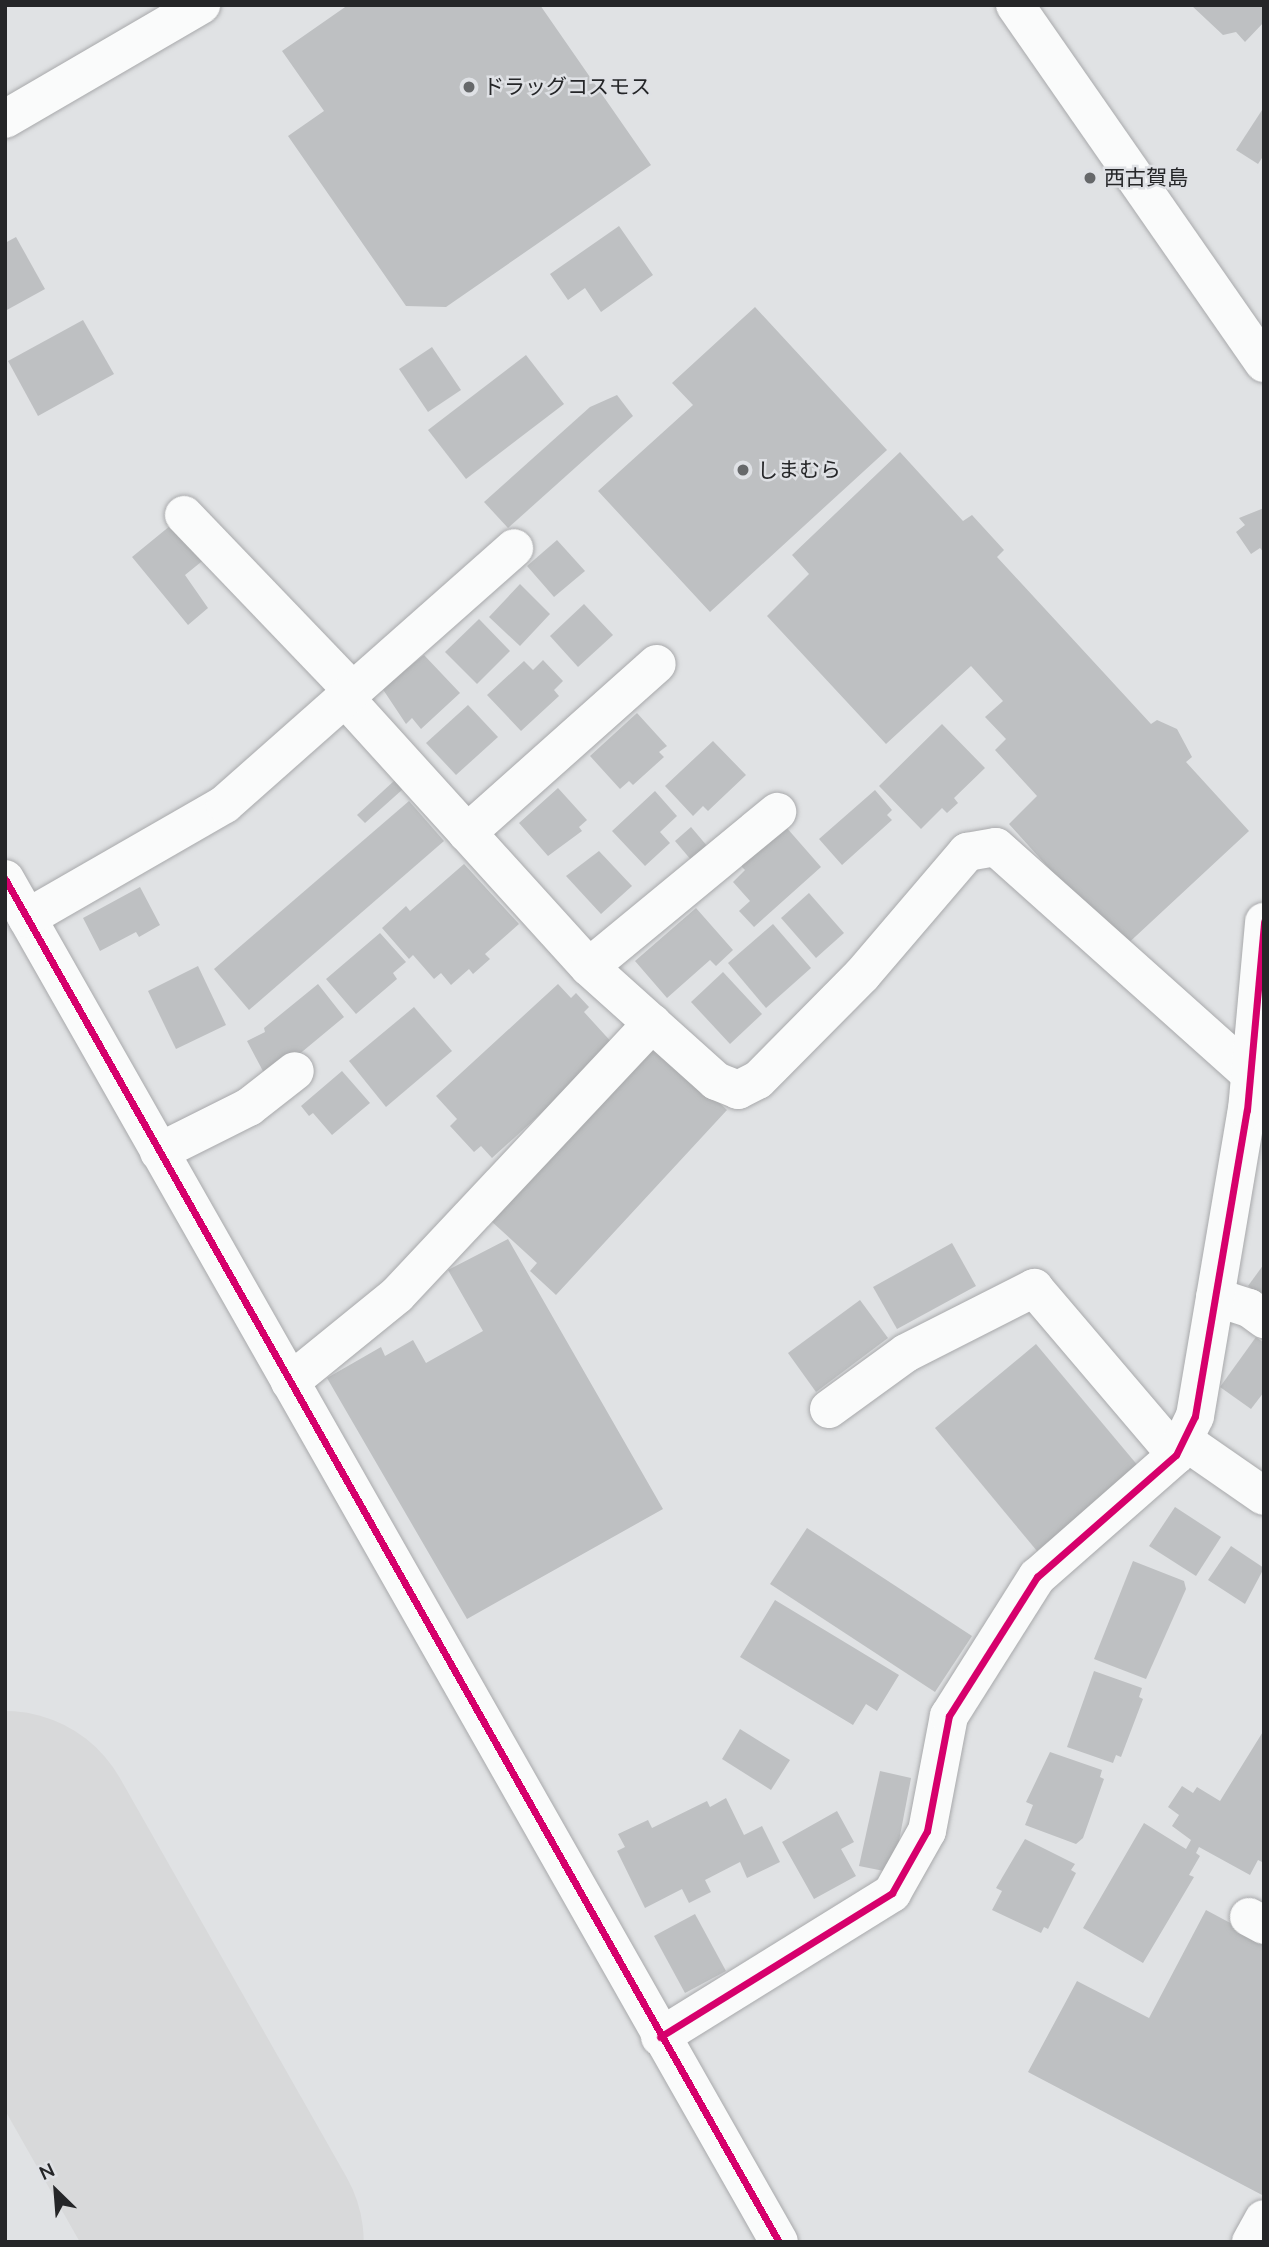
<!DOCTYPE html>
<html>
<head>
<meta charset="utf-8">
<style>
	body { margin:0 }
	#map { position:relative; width:1269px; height:2247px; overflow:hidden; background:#e0e2e4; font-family:"Nunito Sans","Noto Sans JP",sans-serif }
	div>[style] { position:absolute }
	.runway>* { height:264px; margin:-132px; padding:0 132px; transform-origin:132px; border-radius:132px; background:#d8d9da }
	.building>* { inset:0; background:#bec0c2 }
	.roads { filter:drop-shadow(0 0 2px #a8a9ab) drop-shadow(0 0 2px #a8a9ab) }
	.minor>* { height:38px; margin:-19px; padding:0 19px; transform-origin:19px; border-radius:19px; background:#fafbfb }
	.cycleway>* { height:7px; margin:-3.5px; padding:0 3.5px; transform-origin:3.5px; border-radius:3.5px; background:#d6006c }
	.dots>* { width:19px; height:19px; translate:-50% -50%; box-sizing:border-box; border:4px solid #dfe1e5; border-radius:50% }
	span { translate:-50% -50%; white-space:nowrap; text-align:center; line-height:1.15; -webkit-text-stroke:5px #dfe1e5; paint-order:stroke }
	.poi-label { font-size:21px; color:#252628 }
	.left { translate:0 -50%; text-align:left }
	.frame { position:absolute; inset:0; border:7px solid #252628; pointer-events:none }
	.north { position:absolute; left:21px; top:2156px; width:70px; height:70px; -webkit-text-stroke:5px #dfe1e5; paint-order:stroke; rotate:335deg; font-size:19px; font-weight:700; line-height:28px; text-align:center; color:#252628 }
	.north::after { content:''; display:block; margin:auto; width:24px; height:32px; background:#252628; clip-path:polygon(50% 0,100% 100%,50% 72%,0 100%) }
</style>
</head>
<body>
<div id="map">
	<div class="runway">
		<div style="left:5px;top:1843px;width:459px;rotate:60.4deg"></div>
	</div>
	<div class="building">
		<div style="clip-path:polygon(348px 5px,540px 5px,651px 165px,446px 307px,406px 306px,288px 136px,324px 111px,282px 51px)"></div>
		<div style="clip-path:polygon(1191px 5px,1264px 5px,1264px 22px,1245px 42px,1236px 32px,1223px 35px)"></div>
		<div style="clip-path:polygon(1264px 107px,1264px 155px,1258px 164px,1236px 150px)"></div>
		<div style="clip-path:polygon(619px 226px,653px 275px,601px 312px,585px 288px,568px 300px,550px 274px)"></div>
		<div style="clip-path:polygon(16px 237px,45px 289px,5px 311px,5px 243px)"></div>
		<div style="clip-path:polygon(755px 307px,887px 450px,710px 612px,598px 491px,693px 405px,672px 383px)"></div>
		<div style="clip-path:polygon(83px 320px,114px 374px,38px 416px,8px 361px)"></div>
		<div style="clip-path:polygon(432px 347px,461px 390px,428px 412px,399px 369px)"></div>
		<div style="clip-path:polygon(526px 355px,564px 404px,466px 479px,428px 430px)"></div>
		<div style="clip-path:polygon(617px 395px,633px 416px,508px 528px,484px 502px,590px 407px)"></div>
		<div style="clip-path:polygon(900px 452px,963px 521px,972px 515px,1004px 550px,997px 557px,1151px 724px,1157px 720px,1177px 729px,1192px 757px,1186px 762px,1249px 831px,1122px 949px,1009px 824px,1037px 796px,995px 750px,1006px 739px,985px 717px,1003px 701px,971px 666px,886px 744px,767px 616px,809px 574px,792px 555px)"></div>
		<div style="clip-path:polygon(1264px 508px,1264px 553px,1260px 548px,1251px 554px,1236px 532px,1245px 525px,1239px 518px)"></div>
		<div style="clip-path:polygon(176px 521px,206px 558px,185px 575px,208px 608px,188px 625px,132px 557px)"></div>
		<div style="clip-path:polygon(557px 540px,585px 571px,554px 597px,527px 566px)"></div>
		<div style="clip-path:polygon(520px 584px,550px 614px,520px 646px,489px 617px)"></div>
		<div style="clip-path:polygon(584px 604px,613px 635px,578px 667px,550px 636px)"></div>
		<div style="clip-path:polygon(479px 619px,510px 651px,477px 684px,445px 652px)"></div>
		<div style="clip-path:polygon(424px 655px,460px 693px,421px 729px,412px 718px,406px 724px,382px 688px)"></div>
		<div style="clip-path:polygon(543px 660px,563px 681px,554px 690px,559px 696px,521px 731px,487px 695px,524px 661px,533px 670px)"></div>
		<div style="clip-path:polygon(468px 705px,498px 737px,456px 775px,426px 743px)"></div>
		<div style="clip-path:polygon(637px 713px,667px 746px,659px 752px,664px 757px,633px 785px,629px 781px,620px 789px,590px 756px)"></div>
		<div style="clip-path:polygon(942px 724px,985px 768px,954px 798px,958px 803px,947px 813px,942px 808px,921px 829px,879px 786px)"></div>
		<div style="clip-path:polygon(713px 741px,746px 775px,708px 811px,703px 806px,693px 816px,665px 786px)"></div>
		<div style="clip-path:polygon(395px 780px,403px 789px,365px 823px,357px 815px)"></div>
		<div style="clip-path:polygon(558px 788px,587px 820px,579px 827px,582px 831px,548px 856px,519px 823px)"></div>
		<div style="clip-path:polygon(875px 790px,892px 810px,887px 815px,892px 820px,842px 865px,819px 839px)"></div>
		<div style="clip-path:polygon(655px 791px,677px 816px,660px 832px,670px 843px,645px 866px,612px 831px)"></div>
		<div style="clip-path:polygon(409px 801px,444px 841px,249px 1010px,214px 969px)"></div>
		<div style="clip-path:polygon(691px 827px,708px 847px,692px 861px,675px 841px)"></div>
		<div style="clip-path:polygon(786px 827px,821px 867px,754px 927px,739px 911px,750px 901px,733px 882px,745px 870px,741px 866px)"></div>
		<div style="clip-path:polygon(599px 851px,632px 886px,601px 914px,566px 876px)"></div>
		<div style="clip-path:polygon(464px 864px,519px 924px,485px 954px,490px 959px,473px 974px,469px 969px,451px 985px,441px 973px,434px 979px,413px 955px,409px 959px,382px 928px,406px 906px,410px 911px)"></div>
		<div style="clip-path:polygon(140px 887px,160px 925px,139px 937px,136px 932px,100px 951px,83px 918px)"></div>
		<div style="clip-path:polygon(809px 893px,844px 933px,816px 958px,781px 918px)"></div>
		<div style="clip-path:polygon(696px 908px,733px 950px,716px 966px,710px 960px,667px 998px,635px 961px)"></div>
		<div style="clip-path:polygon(773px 924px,811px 968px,766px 1008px,728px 963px)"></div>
		<div style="clip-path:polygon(380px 933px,406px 962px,393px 973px,397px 979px,356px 1014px,326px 979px)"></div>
		<div style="clip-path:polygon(198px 966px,226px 1025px,176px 1049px,148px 991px)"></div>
		<div style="clip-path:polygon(723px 972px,762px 1014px,730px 1044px,691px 1002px)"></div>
		<div style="clip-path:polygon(318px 984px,344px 1017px,291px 1061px,264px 1073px,247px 1041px,265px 1032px,264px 1028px)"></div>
		<div style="clip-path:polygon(558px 984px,571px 998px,576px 993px,589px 1007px,584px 1012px,615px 1046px,492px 1158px,481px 1146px,474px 1152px,450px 1126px,457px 1119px,436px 1096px)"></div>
		<div style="clip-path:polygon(414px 1007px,452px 1051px,386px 1107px,349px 1061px)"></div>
		<div style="clip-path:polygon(656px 1043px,727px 1110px,556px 1295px,530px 1271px,537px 1263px,491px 1221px)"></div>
		<div style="clip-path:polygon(342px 1071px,370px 1103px,332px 1135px,313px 1113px,309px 1116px,301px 1106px)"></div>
		<div style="clip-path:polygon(508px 1239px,663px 1509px,467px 1619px,327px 1378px,381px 1347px,385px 1356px,413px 1340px,426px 1363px,483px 1331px,448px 1270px)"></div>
		<div style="clip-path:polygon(952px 1243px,976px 1286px,897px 1329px,873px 1287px)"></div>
		<div style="clip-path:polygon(1264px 1264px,1264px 1298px,1248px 1286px)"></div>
		<div style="clip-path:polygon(860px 1300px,888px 1338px,816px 1392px,788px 1353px)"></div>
		<div style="clip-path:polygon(1256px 1337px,1264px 1343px,1264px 1392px,1251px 1409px,1220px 1387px)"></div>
		<div style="clip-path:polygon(1036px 1344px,1139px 1467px,1037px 1551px,935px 1428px)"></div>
		<div style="clip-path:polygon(1175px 1507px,1221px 1537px,1196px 1576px,1149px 1546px)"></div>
		<div style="clip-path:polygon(807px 1528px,972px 1636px,935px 1692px,770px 1584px)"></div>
		<div style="clip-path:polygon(1231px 1546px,1264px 1568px,1245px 1604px,1208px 1580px)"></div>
		<div style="clip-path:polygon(1133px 1561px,1184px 1581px,1186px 1589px,1146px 1679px,1094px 1659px)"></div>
		<div style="clip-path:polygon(775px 1600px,899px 1675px,877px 1711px,866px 1704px,853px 1725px,740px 1657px)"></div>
		<div style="clip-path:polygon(1094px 1671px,1142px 1688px,1139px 1697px,1143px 1699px,1121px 1757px,1116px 1755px,1113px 1763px,1067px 1747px)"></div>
		<div style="clip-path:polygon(740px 1729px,790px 1760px,771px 1790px,722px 1759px)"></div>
		<div style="clip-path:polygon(1264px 1730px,1264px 1863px,1258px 1860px,1250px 1875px,1199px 1847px,1196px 1853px,1200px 1856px,1189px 1875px,1194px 1877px,1143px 1963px,1083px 1928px,1144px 1823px,1186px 1849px,1191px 1840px,1172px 1826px,1179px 1815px,1168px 1807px,1182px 1786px,1193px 1793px,1197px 1787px,1220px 1801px)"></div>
		<div style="clip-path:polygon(1050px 1752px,1102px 1770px,1100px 1777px,1104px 1779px,1083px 1838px,1076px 1844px,1025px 1825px,1033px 1805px,1026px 1802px)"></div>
		<div style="clip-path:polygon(880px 1771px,911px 1778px,899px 1841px,884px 1871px,859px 1866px)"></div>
		<div style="clip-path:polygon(726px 1798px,744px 1835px,762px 1826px,780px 1862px,747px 1878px,740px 1862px,705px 1880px,711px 1892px,689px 1903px,682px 1889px,645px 1908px,617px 1851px,625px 1847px,618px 1834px,648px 1820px,652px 1828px,707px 1801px,710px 1807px)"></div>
		<div style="clip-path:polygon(837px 1811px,854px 1842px,841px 1849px,856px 1876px,814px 1899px,782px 1842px)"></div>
		<div style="clip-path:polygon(1025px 1839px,1075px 1864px,1071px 1870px,1076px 1873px,1048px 1929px,1044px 1927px,1041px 1933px,992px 1910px,1002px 1891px,996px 1888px)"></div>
		<div style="clip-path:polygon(1206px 1910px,1264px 1941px,1264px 2196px,1028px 2072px,1077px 1981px,1149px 2018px)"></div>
		<div style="clip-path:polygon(695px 1914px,726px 1971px,685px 1993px,654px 1936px)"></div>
	</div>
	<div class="roads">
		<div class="minor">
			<div style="left:1015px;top:5px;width:436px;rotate:55.2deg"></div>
			<div style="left:5px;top:119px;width:227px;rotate:-30.2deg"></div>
			<div style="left:184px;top:515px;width:244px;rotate:46.2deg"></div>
			<div style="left:345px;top:698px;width:363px;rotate:47.8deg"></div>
			<div style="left:589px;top:967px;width:171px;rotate:41.9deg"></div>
			<div style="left:716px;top:1081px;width:24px;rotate:22deg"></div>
			<div style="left:738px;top:1090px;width:22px;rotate:-27deg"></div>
			<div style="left:758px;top:1080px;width:148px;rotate:-45.3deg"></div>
			<div style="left:862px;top:975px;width:162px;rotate:-49.5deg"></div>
			<div style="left:967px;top:852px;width:29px;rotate:-10deg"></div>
			<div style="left:996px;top:847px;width:338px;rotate:41.8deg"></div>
			<div style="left:467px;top:833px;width:254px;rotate:-41.7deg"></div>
			<div style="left:5px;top:879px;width:1567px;rotate:60.41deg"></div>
			<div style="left:27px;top:918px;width:228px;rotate:-29.9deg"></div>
			<div style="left:225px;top:804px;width:386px;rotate:-41.5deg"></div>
			<div style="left:589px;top:967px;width:244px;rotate:-39.5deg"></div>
			<div style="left:159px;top:1152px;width:101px;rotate:-26.6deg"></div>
			<div style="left:249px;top:1107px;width:58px;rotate:-38deg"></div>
			<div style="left:1215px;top:1297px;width:36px;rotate:18deg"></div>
			<div style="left:1249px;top:1308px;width:19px;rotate:36deg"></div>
			<div style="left:290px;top:1382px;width:138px;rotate:-39.1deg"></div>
			<div style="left:397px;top:1295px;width:373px;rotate:-46.8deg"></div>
			<div style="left:829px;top:1409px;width:95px;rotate:-36deg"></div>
			<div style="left:906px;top:1353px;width:144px;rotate:-26.9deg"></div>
			<div style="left:1034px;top:1288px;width:219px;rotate:49.6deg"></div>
			<div style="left:1183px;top:1440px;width:98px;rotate:34.7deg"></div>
			<div style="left:1249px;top:1917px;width:17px;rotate:28deg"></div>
			<div style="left:660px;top:2037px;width:273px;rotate:-31.8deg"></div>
			<div style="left:892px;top:1893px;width:71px;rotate:-60.6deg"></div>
			<div style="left:927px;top:1831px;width:117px;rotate:-79.2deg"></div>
			<div style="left:949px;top:1716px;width:165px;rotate:-57.7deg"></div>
			<div style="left:1037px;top:1577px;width:185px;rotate:-41.3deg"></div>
			<div style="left:1176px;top:1455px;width:43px;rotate:-64deg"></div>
			<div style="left:1195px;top:1416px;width:310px;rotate:-80.4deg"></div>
			<div style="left:1247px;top:1110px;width:189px;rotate:-84.8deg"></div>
			<div style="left:1251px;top:2242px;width:26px;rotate:-61deg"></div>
		</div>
	</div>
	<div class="cycleway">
		<div style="left:5px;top:879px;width:1567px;rotate:60.41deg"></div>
		<div style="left:660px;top:2037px;width:273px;rotate:-31.8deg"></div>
		<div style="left:892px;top:1893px;width:71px;rotate:-60.6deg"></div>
		<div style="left:927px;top:1831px;width:117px;rotate:-79.2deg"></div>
		<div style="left:949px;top:1716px;width:165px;rotate:-57.7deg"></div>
		<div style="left:1037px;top:1577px;width:185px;rotate:-41.3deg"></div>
		<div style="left:1176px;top:1455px;width:43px;rotate:-64deg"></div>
		<div style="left:1195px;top:1416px;width:310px;rotate:-80.4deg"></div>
		<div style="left:1247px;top:1110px;width:189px;rotate:-84.8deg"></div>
	</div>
	<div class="dots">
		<div style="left:469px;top:87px;background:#66686a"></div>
		<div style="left:1090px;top:178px;background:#66686a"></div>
		<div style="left:743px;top:470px;background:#66686a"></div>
	</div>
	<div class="poi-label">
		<span class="left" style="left:483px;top:87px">ドラッグコスモス</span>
		<span class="left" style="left:1104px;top:178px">西古賀島</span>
		<span class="left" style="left:757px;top:470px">しまむら</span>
	</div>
	<div class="frame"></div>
	<div class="north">N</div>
</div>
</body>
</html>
